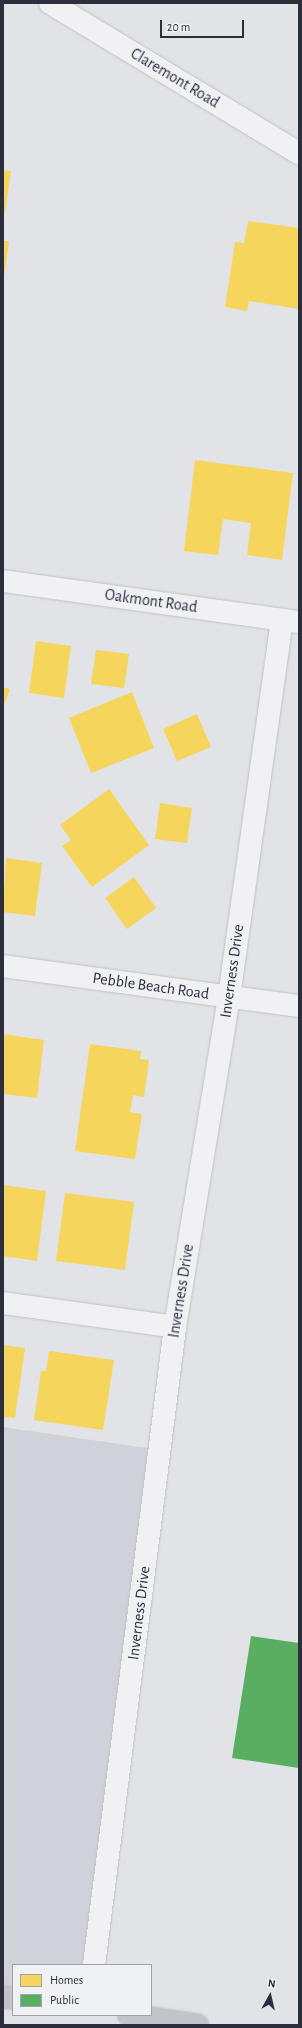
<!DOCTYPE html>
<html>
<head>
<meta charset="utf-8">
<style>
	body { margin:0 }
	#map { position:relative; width:302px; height:2028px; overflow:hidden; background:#e2e3e7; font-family:"Alegreya Sans",sans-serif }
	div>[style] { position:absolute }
	.built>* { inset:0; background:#d1d2d9 }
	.homes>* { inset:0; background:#f6d55c }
	.public>* { inset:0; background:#5aae61 }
	.roads { filter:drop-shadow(0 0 1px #c0c1c5) drop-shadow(0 0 1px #c0c1c5) }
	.street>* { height:22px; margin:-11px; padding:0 11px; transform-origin:11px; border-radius:11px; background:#f1f1f3 }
	.secondary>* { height:22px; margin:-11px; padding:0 11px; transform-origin:11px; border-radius:11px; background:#c3c4c8 }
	span { translate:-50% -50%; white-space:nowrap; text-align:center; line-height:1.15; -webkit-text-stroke:4px #f0f1f5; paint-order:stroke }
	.street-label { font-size:16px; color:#2b2f3d }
	.frame { position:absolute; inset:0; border:4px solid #2b2f3d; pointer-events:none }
	.legend { position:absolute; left:12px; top:1964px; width:140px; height:52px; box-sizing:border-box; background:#f0f1f5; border:1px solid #a1a3ab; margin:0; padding:5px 7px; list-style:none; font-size:12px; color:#2b2f3d }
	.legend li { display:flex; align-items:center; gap:8px; height:20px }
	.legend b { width:20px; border:1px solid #a1a3ab }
	.north { position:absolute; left:250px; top:1976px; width:40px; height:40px; -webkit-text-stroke:3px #f0f1f5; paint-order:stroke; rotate:8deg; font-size:11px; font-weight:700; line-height:16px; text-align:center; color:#2b2f3d }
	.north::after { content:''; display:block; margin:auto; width:14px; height:18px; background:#2b2f3d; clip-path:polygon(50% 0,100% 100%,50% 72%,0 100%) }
	.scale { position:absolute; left:160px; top:20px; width:84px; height:18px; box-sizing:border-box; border:2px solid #2b2f3d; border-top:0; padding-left:5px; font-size:12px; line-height:14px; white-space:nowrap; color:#2b2f3d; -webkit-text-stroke:3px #f0f1f5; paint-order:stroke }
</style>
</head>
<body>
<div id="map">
	<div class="built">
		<div style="clip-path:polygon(3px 1427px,160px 1450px,94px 1965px,13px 1965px,13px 1998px,3px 1997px)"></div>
	</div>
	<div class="homes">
		<div style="clip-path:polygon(3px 170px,11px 171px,5px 213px,3px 213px)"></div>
		<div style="clip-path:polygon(248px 221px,299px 228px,299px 309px,249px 301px,247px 311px,225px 307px,235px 242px,244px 243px)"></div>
		<div style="clip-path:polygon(3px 241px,9px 241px,4px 278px,3px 278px)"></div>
		<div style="clip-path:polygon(195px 460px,293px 473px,282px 560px,247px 555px,251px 523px,223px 519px,218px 555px,184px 551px)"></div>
		<div style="clip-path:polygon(36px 641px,71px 646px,64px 698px,29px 693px)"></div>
		<div style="clip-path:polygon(96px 650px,129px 654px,124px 688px,91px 684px)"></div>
		<div style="clip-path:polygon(3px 687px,10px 689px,3px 708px)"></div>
		<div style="clip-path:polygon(132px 692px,154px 748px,91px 773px,69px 718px)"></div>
		<div style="clip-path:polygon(197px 714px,211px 747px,177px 761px,163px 729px)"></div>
		<div style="clip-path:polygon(109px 789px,149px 845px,92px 887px,62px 846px,71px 840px,60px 825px)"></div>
		<div style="clip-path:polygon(160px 803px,192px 808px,187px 843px,155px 839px)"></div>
		<div style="clip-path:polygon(6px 858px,42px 863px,35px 916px,3px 912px)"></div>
		<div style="clip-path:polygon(134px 877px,156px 908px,127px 929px,105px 898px)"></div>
		<div style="clip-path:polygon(3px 1034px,44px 1040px,37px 1098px,3px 1094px)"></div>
		<div style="clip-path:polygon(90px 1044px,141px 1051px,140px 1059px,149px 1060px,144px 1097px,133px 1095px,130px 1112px,142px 1114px,135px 1159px,75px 1151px)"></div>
		<div style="clip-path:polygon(3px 1185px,46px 1191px,37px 1261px,3px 1256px)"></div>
		<div style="clip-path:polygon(65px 1193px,134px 1202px,125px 1270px,56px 1261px)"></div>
		<div style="clip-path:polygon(3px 1345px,25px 1348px,15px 1418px,3px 1417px)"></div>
		<div style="clip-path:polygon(49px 1351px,114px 1360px,103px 1430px,34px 1420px,41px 1371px,46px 1371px)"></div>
	</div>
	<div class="public">
		<div style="clip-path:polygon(251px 1636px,299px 1643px,299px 1768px,232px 1758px)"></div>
	</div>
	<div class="roads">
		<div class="street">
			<div style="left:50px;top:3px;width:291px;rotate:31.1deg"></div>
			<div style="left:3px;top:581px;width:299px;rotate:7.9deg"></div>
			<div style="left:3px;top:966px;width:299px;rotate:7.7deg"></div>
			<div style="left:3px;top:1303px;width:174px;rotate:7.9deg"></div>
			<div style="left:94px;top:1965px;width:643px;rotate:-82.76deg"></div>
			<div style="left:175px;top:1327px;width:334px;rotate:-80.7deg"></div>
			<div style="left:229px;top:997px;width:381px;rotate:-82deg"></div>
		</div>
		<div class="secondary">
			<div style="left:3px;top:1997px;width:10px;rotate:6deg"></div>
			<div style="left:129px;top:2015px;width:69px;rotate:8.4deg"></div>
		</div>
	</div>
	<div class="street-label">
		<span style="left:175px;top:78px;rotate:31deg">Claremont Road</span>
		<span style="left:151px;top:601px;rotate:8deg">Oakmont Road</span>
		<span style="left:232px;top:971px;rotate:-82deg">Inverness Drive</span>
		<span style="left:151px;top:986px;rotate:8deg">Pebble Beach Road</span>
		<span style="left:181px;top:1291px;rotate:-81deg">Inverness Drive</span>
		<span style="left:139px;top:1613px;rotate:-83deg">Inverness Drive</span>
	</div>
	<div class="frame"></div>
	<ul class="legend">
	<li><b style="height:11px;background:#f6d55c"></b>Homes</li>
	<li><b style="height:11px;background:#5aae61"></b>Public</li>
	</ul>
	<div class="north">N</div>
	<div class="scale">20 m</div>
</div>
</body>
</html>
